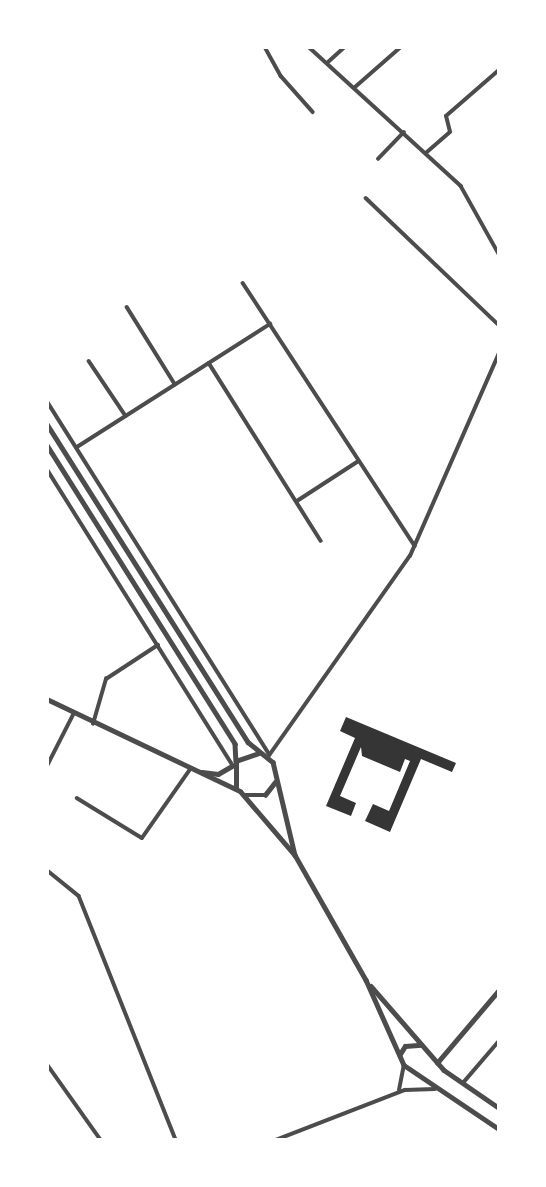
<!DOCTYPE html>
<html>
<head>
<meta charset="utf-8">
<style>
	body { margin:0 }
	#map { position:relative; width:546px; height:1187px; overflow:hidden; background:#fff; font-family:"Noto Serif",serif }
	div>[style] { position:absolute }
	.building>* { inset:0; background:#353535 }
	.minor>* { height:3.5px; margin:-1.75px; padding:0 1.75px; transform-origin:1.75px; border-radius:1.75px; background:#4c4c4c }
	.tertiary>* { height:4.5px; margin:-2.25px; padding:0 2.25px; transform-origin:2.25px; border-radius:2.25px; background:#4c4c4c }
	span { translate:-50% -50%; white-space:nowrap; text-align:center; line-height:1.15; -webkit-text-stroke:6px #fff; paint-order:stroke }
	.frame { position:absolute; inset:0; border:49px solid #fff; pointer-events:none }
</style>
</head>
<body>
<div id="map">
	<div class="building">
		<div style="clip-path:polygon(346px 717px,456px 763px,452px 772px,421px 759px,390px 832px,365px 821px,373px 804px,389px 811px,410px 761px,405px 759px,400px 772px,362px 756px,361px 747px,340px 796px,356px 803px,351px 816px,326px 806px,355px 738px,340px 731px)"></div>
	</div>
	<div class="minor">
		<div style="left:265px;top:47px;width:33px;rotate:61deg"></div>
		<div style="left:281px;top:76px;width:48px;rotate:48.4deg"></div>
		<div style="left:309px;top:47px;width:206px;rotate:42.4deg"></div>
		<div style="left:461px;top:186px;width:78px;rotate:60.8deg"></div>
		<div style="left:327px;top:63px;width:24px;rotate:-42deg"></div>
		<div style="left:354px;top:88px;width:62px;rotate:-41.1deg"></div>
		<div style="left:427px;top:152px;width:30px;rotate:-41deg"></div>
		<div style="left:450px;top:132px;width:16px;rotate:-104deg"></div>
		<div style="left:446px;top:116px;width:70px;rotate:-41deg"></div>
		<div style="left:378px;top:159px;width:37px;rotate:-46deg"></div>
		<div style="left:366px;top:198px;width:184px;rotate:43.7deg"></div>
		<div style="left:243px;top:283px;width:314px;rotate:56.8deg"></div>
		<div style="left:127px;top:307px;width:91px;rotate:58.1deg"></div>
		<div style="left:89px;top:361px;width:66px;rotate:56.1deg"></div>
		<div style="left:209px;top:363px;width:210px;rotate:57.8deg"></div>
		<div style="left:47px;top:401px;width:416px;rotate:57.8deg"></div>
		<div style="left:77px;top:447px;width:229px;rotate:-32.5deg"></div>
		<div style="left:47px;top:469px;width:350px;rotate:57.9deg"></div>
		<div style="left:297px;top:501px;width:72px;rotate:-33deg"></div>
		<div style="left:93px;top:724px;width:47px;rotate:-73.9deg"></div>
		<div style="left:106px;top:679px;width:62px;rotate:-33.2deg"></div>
		<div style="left:268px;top:757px;width:246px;rotate:-54.8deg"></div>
		<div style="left:410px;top:556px;width:222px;rotate:-66.3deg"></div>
		<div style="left:47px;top:766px;width:57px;rotate:-63deg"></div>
		<div style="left:77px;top:798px;width:76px;rotate:31.6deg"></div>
		<div style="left:142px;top:838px;width:85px;rotate:-55deg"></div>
		<div style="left:47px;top:870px;width:41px;rotate:39.1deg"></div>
		<div style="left:79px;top:896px;width:263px;rotate:68.3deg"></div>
		<div style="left:47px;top:1064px;width:93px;rotate:54.6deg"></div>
		<div style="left:463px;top:1083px;width:55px;rotate:-49.4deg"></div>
		<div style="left:399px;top:1090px;width:25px;rotate:-79deg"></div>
		<div style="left:276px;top:1140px;width:138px;rotate:-21.2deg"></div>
		<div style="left:405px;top:1090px;width:30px;rotate:-2deg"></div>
	</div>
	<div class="tertiary">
		<div style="left:47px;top:424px;width:376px;rotate:57.7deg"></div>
		<div style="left:248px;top:742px;width:32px;rotate:39deg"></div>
		<div style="left:273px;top:762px;width:96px;rotate:76.7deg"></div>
		<div style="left:47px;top:445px;width:353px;rotate:57.8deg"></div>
		<div style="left:235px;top:744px;width:17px;rotate:87deg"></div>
		<div style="left:47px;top:699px;width:214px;rotate:25.5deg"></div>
		<div style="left:202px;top:772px;width:16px;rotate:7deg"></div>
		<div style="left:218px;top:774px;width:16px;rotate:-30deg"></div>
		<div style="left:236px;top:787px;width:26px;rotate:-90deg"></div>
		<div style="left:236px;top:761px;width:24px;rotate:-19deg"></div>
		<div style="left:241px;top:792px;width:83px;rotate:49.4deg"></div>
		<div style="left:295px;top:855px;width:144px;rotate:60.4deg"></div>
		<div style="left:366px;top:980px;width:93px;rotate:65.9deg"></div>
		<div style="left:404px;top:1065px;width:115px;rotate:34deg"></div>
		<div style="left:245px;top:795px;width:20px"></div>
		<div style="left:265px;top:795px;width:16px;rotate:-52deg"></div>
		<div style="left:371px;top:986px;width:111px;rotate:49deg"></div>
		<div style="left:444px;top:1070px;width:67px;rotate:34.6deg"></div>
		<div style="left:400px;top:1054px;width:9px;rotate:-58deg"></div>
		<div style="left:405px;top:1046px;width:16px;rotate:-4deg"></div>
		<div style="left:437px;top:1063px;width:96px;rotate:-49.7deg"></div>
	</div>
	<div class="frame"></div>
</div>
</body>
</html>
